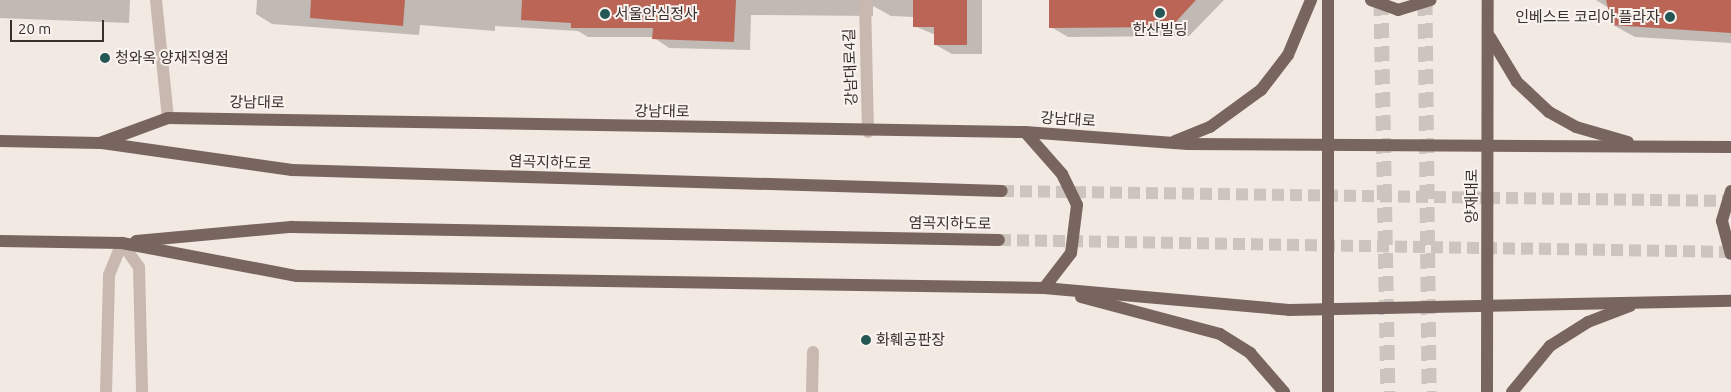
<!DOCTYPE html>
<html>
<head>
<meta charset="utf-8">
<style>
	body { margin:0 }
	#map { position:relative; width:1731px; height:392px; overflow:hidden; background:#f2e9e2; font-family:Ubuntu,"Noto Sans KR",sans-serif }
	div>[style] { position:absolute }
	.shadow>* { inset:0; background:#0003 }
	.building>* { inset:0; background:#bb6557 }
	.primary-tunnel>* { height:12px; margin-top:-6px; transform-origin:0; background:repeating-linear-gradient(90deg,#cdc4be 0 12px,transparent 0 18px) }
	.highway-tunnel>* { height:15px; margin-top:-7.5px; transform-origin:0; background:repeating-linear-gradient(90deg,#cdc4be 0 15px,transparent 0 23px) }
	.lane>* { height:12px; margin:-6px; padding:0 6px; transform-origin:6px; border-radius:6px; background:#c9b8af }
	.street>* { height:12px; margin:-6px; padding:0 6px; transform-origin:6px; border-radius:6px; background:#c9b8af }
	.primary>* { height:12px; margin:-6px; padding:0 6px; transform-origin:6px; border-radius:6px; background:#79655f }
	.dots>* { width:14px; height:14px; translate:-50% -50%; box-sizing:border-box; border:2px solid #f9f3ef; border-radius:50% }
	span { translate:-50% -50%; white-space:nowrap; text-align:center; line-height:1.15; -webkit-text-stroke:4px #f9f3ef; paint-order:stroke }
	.poi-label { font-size:15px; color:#392f2c }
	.left { translate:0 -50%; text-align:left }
	.right { translate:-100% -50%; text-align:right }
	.street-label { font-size:15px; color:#392f2c }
	.scale { position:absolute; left:10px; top:20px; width:94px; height:22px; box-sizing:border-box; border:2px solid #392f2c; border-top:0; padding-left:6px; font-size:15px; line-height:18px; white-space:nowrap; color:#392f2c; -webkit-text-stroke:4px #f9f3ef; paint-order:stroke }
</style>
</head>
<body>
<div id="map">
	<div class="shadow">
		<div style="clip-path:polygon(0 0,130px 0,129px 23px,0 18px)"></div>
		<div style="clip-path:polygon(257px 0,982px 0,982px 54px,952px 54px,936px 45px,936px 35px,914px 26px,914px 17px,891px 16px,873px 6px,873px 16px,751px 15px,750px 50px,669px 48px,653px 37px,588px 37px,578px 31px,495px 26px,495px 31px,420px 25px,419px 35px,272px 24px,256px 14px)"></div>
		<div style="clip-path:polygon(1051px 0,1224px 0,1189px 36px,1068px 37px,1051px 27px)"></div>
		<div style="clip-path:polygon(1596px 0,1731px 0,1731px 43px,1635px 37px,1613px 25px,1609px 8px)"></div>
	</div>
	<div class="building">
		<div style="clip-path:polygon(311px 0,405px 0,403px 26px,310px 18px)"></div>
		<div style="clip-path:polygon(522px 0,736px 0,734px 42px,652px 39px,653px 28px,571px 28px,571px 23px,521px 20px)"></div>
		<div style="clip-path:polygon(913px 0,967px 0,967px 45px,934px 45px,934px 27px,913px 27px)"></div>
		<div style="clip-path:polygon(1049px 0,1196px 0,1171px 27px,1049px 28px)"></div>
		<div style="clip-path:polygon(1606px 0,1731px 0,1731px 33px,1612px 25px)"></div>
	</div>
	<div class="primary-tunnel">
		<div style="left:1002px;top:191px;width:729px;rotate:0.79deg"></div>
		<div style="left:999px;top:240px;width:732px;rotate:0.94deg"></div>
	</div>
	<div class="highway-tunnel">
		<div style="left:1381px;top:0;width:392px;rotate:89deg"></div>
		<div style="left:1425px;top:0;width:392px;rotate:89.4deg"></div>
	</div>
	<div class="lane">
		<div style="left:122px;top:243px;width:29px;rotate:55deg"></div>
		<div style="left:139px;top:267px;width:125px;rotate:88.6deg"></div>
		<div style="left:106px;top:392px;width:117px;rotate:-88.5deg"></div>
		<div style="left:109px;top:275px;width:35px;rotate:-68deg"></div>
		<div style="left:812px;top:392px;width:40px;rotate:-88.6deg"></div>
	</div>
	<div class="street">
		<div style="left:156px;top:0;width:119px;rotate:84.2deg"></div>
		<div style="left:865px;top:0;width:132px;rotate:88.7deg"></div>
	</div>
	<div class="primary">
		<div style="left:1328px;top:0;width:392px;rotate:90deg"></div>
		<div style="left:1371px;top:0;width:29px;rotate:20deg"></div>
		<div style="left:1398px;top:10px;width:34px;rotate:-17deg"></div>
		<div style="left:1490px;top:37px;width:52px;rotate:59deg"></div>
		<div style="left:1517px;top:82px;width:44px;rotate:43.2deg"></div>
		<div style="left:1549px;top:112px;width:31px;rotate:29deg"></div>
		<div style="left:1576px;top:127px;width:54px;rotate:16.1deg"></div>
		<div style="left:1025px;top:132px;width:56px;rotate:48.6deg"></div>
		<div style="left:1062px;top:174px;width:34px;rotate:64deg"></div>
		<div style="left:1077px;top:205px;width:48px;rotate:97.1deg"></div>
		<div style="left:1071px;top:253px;width:44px;rotate:127.6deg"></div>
		<div style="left:0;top:141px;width:100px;rotate:1.1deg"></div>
		<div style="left:100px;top:143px;width:72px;rotate:-20.2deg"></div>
		<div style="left:168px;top:118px;width:857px;rotate:0.94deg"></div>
		<div style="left:1025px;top:132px;width:163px;rotate:4.2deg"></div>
		<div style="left:1188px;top:144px;width:543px;rotate:0.32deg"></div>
		<div style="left:1175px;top:141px;width:38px;rotate:-22deg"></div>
		<div style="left:1210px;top:127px;width:63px;rotate:-36deg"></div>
		<div style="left:1261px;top:90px;width:44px;rotate:-52.4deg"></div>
		<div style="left:1288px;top:55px;width:60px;rotate:-67.3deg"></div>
		<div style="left:102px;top:143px;width:192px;rotate:8.1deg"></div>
		<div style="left:292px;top:170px;width:710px;rotate:1.69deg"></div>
		<div style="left:1731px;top:191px;width:31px;rotate:107deg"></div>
		<div style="left:1722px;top:221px;width:34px;rotate:75deg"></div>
		<div style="left:0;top:241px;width:122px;rotate:0.9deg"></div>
		<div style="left:122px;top:243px;width:178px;rotate:10.7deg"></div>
		<div style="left:297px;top:276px;width:747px;rotate:0.92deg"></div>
		<div style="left:1044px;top:288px;width:246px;rotate:5.1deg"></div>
		<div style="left:1289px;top:310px;width:442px;rotate:-1.2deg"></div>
		<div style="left:136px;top:241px;width:156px;rotate:-5.2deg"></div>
		<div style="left:291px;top:227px;width:708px;rotate:1.05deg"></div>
		<div style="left:1081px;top:297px;width:144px;rotate:14.9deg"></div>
		<div style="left:1220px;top:334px;width:36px;rotate:32deg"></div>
		<div style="left:1250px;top:353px;width:52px;rotate:48.9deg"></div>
		<div style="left:1487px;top:392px;width:392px;rotate:-89.9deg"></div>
		<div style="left:1512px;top:392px;width:60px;rotate:-50.4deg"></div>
		<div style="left:1550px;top:346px;width:45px;rotate:-32.3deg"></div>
		<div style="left:1588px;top:322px;width:45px;rotate:-20.9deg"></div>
	</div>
	<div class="dots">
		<div style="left:1160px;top:13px;background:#255755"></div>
		<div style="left:605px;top:14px;background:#255755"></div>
		<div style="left:1670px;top:17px;background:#255755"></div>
		<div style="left:105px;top:58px;background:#255755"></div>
		<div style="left:866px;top:340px;background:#255755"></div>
	</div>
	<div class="poi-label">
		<span class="left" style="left:615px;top:14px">서울안심정사</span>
		<span class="right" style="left:1660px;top:17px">인베스트 코리아 플라자</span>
		<span style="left:1160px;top:30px">한산빌딩</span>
		<span class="left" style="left:115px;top:58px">청와옥 양재직영점</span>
		<span class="left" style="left:876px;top:340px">화훼공판장</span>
	</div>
	<div class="street-label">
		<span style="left:850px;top:67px;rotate:-92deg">강남대로4길</span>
		<span style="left:257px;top:102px;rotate:1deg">강남대로</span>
		<span style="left:662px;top:111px;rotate:1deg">강남대로</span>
		<span style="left:1068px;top:119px;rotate:4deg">강남대로</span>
		<span style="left:550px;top:162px;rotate:2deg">염곡지하도로</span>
		<span style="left:1472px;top:196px;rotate:-90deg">양재대로</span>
		<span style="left:950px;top:223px;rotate:1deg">염곡지하도로</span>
	</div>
	<div class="scale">20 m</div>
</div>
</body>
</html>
